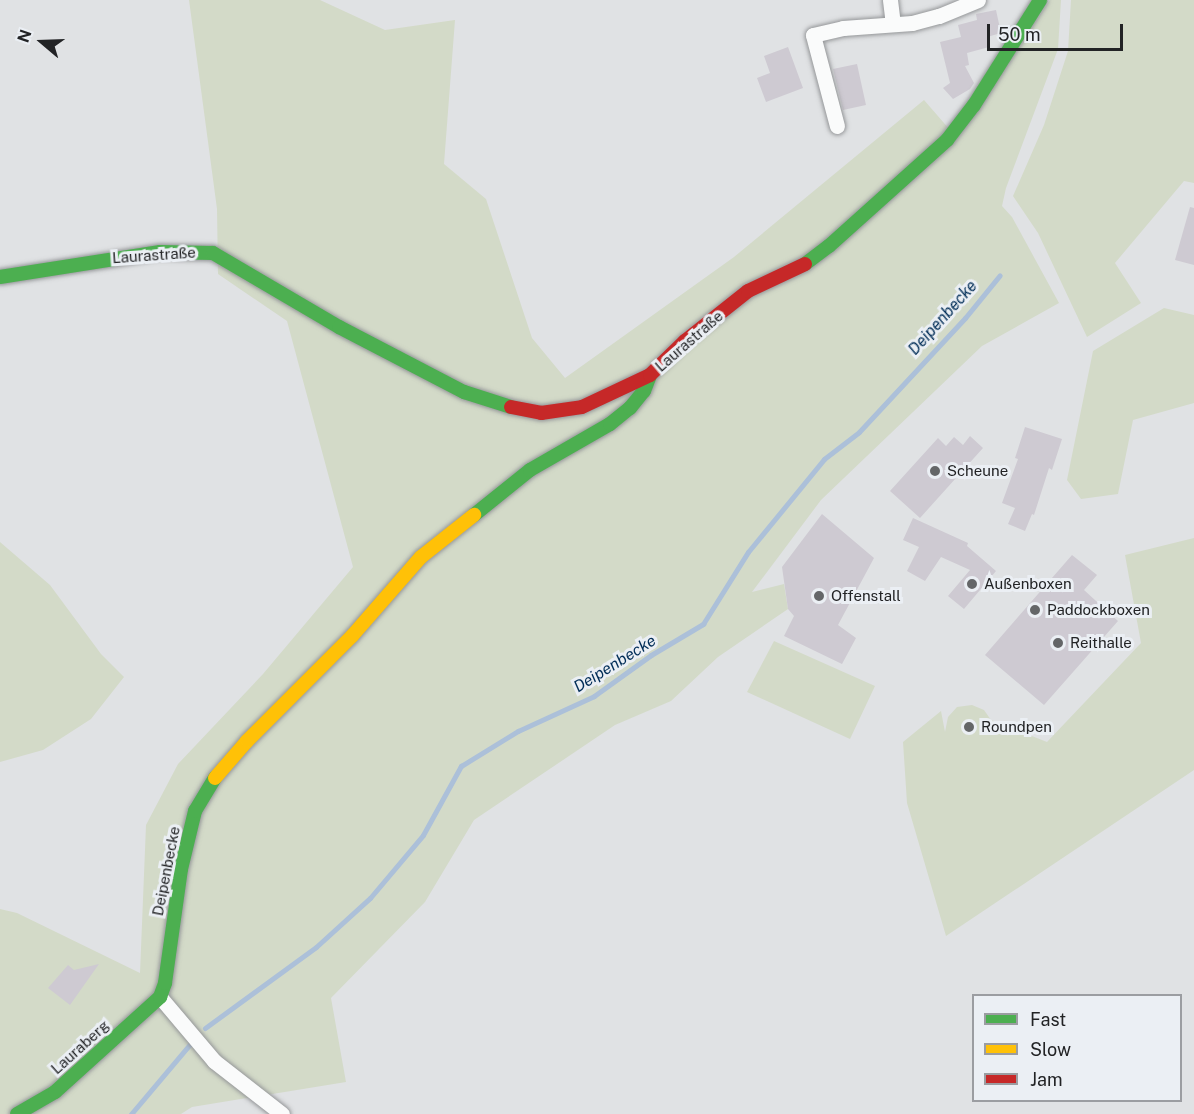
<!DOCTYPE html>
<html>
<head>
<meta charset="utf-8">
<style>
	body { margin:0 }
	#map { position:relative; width:1194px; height:1114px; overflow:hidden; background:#e0e2e4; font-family:"Public Sans",sans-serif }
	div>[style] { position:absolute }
	.green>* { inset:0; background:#d3dac8 }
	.stream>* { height:5px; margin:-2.5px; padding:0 2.5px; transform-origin:2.5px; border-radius:2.5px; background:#acc0d9 }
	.building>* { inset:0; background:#cecad2 }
	.roads { filter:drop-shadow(0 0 2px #959799) drop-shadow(0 0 2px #959799) }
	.street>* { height:15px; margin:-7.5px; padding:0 7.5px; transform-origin:7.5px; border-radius:7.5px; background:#fafbfb }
	.fast>* { height:14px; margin:-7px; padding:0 7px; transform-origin:7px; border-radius:7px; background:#4caf50 }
	.slow>* { height:14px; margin:-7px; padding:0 7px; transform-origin:7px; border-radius:7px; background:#ffc107 }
	.jam>* { height:14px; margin:-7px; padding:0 7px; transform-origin:7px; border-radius:7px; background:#c62828 }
	.dots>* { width:16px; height:16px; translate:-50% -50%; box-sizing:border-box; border:3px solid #ebeff4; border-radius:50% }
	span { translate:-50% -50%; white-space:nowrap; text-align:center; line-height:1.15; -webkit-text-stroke:6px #ebeff4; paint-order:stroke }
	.street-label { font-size:15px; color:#222325 }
	.poi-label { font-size:15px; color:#222325 }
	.left { translate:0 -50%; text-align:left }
	.water-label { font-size:16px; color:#012d57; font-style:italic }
	.legend { position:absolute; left:972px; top:994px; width:210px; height:108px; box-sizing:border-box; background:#ebeff4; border:2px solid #9b9da1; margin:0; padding:8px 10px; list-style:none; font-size:18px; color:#222325 }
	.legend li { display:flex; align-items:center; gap:12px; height:30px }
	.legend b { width:30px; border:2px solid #9b9da1 }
	.north { position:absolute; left:12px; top:12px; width:60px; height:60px; -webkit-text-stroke:4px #ebeff4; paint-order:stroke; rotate:289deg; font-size:16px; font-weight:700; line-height:24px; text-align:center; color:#222325 }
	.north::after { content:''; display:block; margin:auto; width:21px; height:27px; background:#222325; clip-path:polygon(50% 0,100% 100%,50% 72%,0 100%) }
	.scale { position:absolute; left:987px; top:24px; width:136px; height:27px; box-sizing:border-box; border:3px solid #222325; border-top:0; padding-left:8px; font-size:18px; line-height:21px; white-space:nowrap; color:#222325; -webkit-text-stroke:4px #ebeff4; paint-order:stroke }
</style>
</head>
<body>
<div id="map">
	<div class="green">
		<div style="clip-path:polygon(189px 0,320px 0,385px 30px,455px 20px,444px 164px,486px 199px,532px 338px,565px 378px,734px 257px,924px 100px,957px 138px,1050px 0,1061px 0,1058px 49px,1006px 188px,1002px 206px,1012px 217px,1059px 303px,982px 346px,821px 500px,752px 592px,784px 584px,788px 609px,718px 657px,671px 701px,615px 725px,474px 820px,425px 902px,331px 998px,346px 1082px,192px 1107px,181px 1114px,0 1114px,0 909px,17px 913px,140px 973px,146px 825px,178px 764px,263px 674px,353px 567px,287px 321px,218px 274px,217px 209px)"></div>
		<div style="clip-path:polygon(1071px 0,1194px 0,1194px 183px,1184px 181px,1115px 263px,1141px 303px,1087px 337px,1038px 233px,1013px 196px,1044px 125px,1068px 51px)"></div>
		<div style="clip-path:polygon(1164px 308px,1194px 315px,1194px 403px,1133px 420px,1118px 494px,1081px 499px,1067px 480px,1093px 351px)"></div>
		<div style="clip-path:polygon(1194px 538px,1194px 770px,946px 936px,907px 803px,903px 742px,941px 711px,945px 732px,948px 717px,957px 707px,972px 705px,984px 710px,991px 720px,1047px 742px,1141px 643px,1125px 555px)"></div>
		<div style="clip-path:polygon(0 542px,50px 585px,101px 654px,124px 677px,91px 719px,43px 750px,0 762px)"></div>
		<div style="clip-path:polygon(774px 641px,875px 686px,850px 739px,747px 692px)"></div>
	</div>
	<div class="stream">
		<div style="left:205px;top:1028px;width:137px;rotate:-36.1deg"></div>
		<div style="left:316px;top:947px;width:73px;rotate:-42.2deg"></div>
		<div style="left:370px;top:898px;width:82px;rotate:-49.9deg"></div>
		<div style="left:423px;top:835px;width:79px;rotate:-61.2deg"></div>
		<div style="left:461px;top:766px;width:67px;rotate:-31.6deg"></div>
		<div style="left:518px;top:731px;width:84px;rotate:-24.7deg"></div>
		<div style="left:594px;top:696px;width:70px;rotate:-35.7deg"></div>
		<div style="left:651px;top:655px;width:61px;rotate:-30.8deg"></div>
		<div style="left:703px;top:624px;width:85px;rotate:-58deg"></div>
		<div style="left:748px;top:552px;width:120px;rotate:-50.7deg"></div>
		<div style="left:824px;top:459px;width:44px;rotate:-37.6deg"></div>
		<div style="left:859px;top:432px;width:156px;rotate:-47.1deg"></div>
		<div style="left:965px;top:318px;width:55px;rotate:-50.9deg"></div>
		<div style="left:131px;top:1114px;width:93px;rotate:-49.8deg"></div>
	</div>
	<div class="building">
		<div style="clip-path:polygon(996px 10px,1001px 33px,987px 37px,989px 47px,967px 53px,969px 65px,965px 66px,974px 83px,970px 89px,953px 99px,943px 88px,950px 83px,940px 42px,961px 37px,958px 25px,977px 20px,976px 14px)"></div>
		<div style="clip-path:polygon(788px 47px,803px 88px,766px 102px,757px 78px,770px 73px,764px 56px)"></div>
		<div style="clip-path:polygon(857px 64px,866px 105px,843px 110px,833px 69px)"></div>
		<div style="clip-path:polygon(1190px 207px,1194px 208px,1194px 265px,1175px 260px)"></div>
		<div style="clip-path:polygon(1025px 427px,1062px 439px,1052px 470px,1049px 468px,1034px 515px,1032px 514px,1025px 531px,1008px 524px,1015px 508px,1002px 503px,1018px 459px,1015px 458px)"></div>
		<div style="clip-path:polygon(970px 436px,983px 448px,920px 518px,890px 491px,938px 438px,946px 446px,954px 437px,963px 445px)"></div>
		<div style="clip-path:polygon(822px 514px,874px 558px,838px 625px,856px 638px,842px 664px,784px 636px,794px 616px,788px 609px,782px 567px)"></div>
		<div style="clip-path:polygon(913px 518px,968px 543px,967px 546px,996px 571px,964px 609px,948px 596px,970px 570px,941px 557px,925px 581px,907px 571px,919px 547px,903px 540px)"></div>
		<div style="clip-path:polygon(1072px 555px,1097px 575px,1084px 590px,1118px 621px,1044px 705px,985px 655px)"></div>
		<div style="clip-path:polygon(99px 964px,70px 1005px,48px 988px,68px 965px,74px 970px)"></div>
	</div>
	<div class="roads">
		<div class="street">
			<div style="left:890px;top:0;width:23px;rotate:83deg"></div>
			<div style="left:837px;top:126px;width:94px;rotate:-104.8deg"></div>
			<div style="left:813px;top:35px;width:31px;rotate:-13deg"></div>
			<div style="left:843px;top:28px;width:69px;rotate:-4.1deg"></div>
			<div style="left:912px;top:23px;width:28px;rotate:-15deg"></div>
			<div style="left:939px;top:16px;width:42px;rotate:-22.3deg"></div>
			<div style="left:160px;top:997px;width:84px;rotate:49.8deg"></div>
			<div style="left:214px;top:1061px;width:86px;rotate:37.9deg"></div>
		</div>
		<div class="fast">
			<div style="left:805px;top:264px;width:30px;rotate:-37deg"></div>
			<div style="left:829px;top:246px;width:159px;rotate:-41.9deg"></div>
			<div style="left:947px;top:140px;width:44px;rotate:-52.4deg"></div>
			<div style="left:974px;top:105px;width:124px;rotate:-57.8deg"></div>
			<div style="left:0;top:277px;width:162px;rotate:-8.9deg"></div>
			<div style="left:160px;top:252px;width:53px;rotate:1.1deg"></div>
			<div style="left:213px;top:253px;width:146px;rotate:30.4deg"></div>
			<div style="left:339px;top:327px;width:141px;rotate:27.5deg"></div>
			<div style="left:464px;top:392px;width:49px;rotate:17.7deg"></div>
			<div style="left:474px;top:515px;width:72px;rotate:-38.8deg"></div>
			<div style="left:530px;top:470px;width:92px;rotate:-29.9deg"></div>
			<div style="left:610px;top:424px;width:26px;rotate:-39deg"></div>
			<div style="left:630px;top:408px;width:22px;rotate:-51deg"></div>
			<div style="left:644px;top:391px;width:17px;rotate:-69deg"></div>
			<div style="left:17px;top:1114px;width:44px;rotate:-30.1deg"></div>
			<div style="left:55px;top:1092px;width:142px;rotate:-42.1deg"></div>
			<div style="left:160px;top:997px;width:15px;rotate:-70deg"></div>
			<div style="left:165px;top:983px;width:115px;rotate:-82deg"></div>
			<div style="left:181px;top:869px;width:60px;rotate:-76.4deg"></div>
			<div style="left:195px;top:811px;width:39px;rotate:-59deg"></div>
		</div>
		<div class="slow">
			<div style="left:215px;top:778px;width:49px;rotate:-49.1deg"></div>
			<div style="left:247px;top:741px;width:148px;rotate:-45deg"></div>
			<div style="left:352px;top:636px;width:105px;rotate:-48.9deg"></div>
			<div style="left:421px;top:557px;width:68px;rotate:-38.4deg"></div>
		</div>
		<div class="jam">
			<div style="left:511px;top:407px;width:31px;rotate:11deg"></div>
			<div style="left:541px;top:413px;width:41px;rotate:-8.3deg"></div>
			<div style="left:582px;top:407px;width:75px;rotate:-25.2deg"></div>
			<div style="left:650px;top:375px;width:49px;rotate:-44.2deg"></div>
			<div style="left:685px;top:341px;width:80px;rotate:-38.4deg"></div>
			<div style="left:748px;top:291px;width:63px;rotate:-25.3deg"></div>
		</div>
	</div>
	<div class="dots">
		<div style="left:935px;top:471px;background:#646668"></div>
		<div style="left:972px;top:584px;background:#646668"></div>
		<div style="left:819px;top:596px;background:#646668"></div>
		<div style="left:1035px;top:610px;background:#646668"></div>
		<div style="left:1058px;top:643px;background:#646668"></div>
		<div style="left:969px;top:727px;background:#646668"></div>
	</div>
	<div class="street-label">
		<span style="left:154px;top:255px;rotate:-4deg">Laurastraße</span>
		<span style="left:689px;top:341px;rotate:-41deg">Laurastraße</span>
		<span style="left:166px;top:871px;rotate:-79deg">Deipenbecke</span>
		<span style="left:80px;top:1047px;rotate:-42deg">Lauraberg</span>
	</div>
	<div class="poi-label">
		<span class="left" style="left:947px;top:471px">Scheune</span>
		<span class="left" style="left:984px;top:584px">Außenboxen</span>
		<span class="left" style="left:831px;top:596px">Offenstall</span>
		<span class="left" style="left:1047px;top:610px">Paddockboxen</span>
		<span class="left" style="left:1070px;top:643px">Reithalle</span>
		<span class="left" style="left:981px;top:727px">Roundpen</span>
	</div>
	<div class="water-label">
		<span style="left:943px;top:318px;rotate:-48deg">Deipenbecke</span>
		<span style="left:615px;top:664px;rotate:-32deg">Deipenbecke</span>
	</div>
	<ul class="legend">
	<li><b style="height:8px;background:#4caf50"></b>Fast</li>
	<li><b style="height:8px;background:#ffc107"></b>Slow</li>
	<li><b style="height:8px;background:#c62828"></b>Jam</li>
	</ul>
	<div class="north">N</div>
	<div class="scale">50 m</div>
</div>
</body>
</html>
